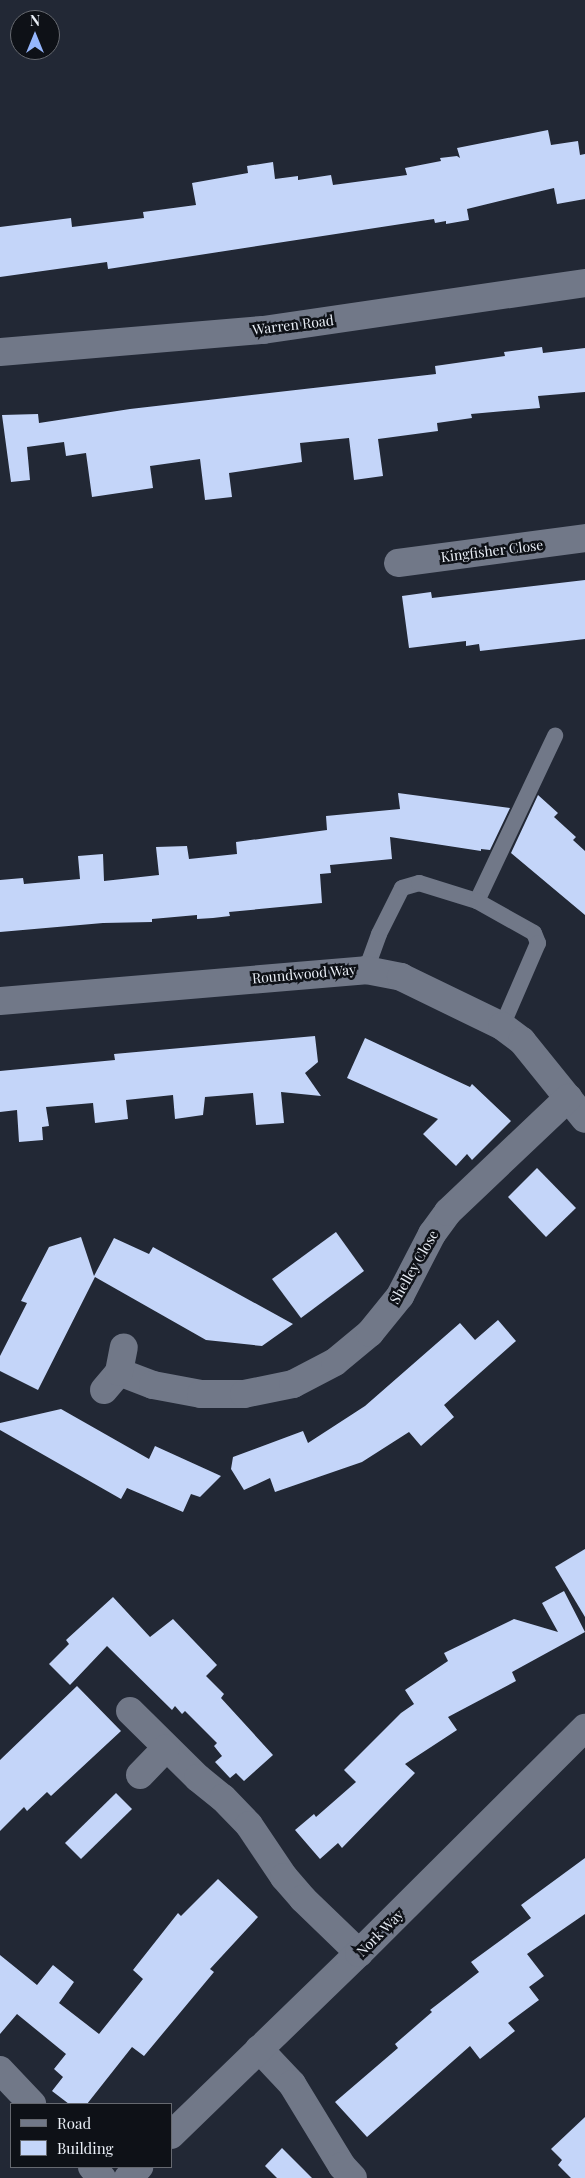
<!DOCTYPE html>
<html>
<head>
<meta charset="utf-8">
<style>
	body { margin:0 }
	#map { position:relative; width:585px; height:2178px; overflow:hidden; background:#222835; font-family:"Playfair Display",serif }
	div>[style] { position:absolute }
	.building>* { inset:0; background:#c4d5f9 }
	.lane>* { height:16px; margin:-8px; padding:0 8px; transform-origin:8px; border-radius:8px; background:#717888 }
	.street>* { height:28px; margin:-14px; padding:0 14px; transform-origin:14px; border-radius:14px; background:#717888 }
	span { translate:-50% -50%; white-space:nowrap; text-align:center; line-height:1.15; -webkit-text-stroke:5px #0e1117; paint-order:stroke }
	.street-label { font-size:14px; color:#e9eef6 }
	.legend { position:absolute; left:10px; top:2103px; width:162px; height:65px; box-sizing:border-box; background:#0e1117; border:1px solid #666970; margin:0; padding:6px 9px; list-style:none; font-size:15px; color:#e9eef6 }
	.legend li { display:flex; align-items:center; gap:10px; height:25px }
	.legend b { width:25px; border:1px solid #666970 }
	.north { position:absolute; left:10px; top:10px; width:50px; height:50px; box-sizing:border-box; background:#0e1117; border:1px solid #666970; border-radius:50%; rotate:0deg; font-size:14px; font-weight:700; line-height:20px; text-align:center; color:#e9eef6 }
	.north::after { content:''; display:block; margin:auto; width:18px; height:22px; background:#95b6fd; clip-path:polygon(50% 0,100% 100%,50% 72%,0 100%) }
</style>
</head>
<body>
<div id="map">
	<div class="building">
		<div style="clip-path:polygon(548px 130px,551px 145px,578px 141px,580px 155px,585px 154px,585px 199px,557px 204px,554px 188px,467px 209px,469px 220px,446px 224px,446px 221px,435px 223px,434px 219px,108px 269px,107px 262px,0 277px,0 227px,71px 218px,72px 227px,144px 218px,143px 212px,196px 205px,192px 183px,248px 173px,247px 166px,273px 162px,275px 179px,298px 176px,298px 180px,331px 175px,333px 185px,407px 175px,405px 168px,441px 161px,440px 158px,457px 156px,460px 158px,457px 148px)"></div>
		<div style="clip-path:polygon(542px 347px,543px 353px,585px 348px,585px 392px,538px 396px,540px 408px,471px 414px,472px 418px,437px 423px,438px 431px,378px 439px,383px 476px,354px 480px,349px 438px,300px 443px,302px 462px,229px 473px,232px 497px,205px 500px,200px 459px,150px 466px,153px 488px,92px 497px,86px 453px,66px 456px,64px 442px,27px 447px,30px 480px,11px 482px,2px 415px,38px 414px,39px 423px,130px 409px,436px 374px,435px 366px,505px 356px,504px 352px)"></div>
		<div style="clip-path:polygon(585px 580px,585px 639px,480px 651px,479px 644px,466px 646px,466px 641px,409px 648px,402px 596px,431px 592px,432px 598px)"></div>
		<div style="clip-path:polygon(398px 793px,510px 808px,490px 850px,481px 849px,481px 851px,390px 837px,392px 859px,330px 865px,331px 873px,320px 874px,322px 903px,229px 912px,230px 916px,213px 918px,197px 919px,197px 915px,152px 919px,152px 922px,103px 923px,0 932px,0 880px,23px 878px,24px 884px,80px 879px,78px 856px,103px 854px,104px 881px,159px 875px,156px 847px,187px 846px,189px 859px,237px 854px,236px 842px,327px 830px,326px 816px,400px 809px)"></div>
		<div style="clip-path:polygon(538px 795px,558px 813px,554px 817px,576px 837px,573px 840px,585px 851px,585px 915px,511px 853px)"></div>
		<div style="clip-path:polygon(315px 1036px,318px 1062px,305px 1073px,321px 1096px,281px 1092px,284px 1123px,256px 1125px,253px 1093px,205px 1097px,203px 1115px,175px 1119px,173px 1095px,126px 1100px,128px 1119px,95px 1123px,93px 1103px,46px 1107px,49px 1126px,42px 1127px,43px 1140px,19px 1142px,17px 1110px,0 1112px,0 1071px,115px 1060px,114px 1054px)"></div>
		<div style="clip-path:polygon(365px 1038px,470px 1087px,472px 1084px,511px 1121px,472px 1160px,467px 1154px,456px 1166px,423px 1134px,438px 1119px,347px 1078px)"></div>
		<div style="clip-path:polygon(537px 1168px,576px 1208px,546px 1237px,508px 1197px)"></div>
		<div style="clip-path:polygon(336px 1232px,364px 1271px,301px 1318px,272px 1279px)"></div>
		<div style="clip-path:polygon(81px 1237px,94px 1276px,114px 1238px,149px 1254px,153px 1247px,293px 1324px,262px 1346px,206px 1340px,95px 1277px,38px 1390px,0 1371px,0 1356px,27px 1303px,21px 1301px,49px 1247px)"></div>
		<div style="clip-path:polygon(498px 1320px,516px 1341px,444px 1405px,454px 1417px,421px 1446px,409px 1432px,362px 1462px,275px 1492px,270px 1478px,244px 1490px,231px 1469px,233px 1457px,303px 1431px,308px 1443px,365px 1406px,460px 1323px,475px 1340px)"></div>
		<div style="clip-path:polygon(61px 1409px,149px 1459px,155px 1446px,221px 1476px,200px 1497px,191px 1494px,183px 1512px,127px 1488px,121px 1499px,0 1430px,0 1423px)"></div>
		<div style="clip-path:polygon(585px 1549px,585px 1617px,555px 1567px)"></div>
		<div style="clip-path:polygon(564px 1591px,585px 1632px,512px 1672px,516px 1681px,448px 1717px,457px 1730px,405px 1764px,415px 1773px,342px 1848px,338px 1843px,320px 1859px,295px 1830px,314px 1814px,316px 1817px,356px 1782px,344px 1770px,401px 1713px,414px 1704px,405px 1690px,448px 1661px,444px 1653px,514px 1619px,558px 1632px,542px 1603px)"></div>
		<div style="clip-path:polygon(113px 1597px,150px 1637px,173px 1619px,217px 1665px,206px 1676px,224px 1694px,221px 1698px,273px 1755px,244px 1781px,236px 1773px,230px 1778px,215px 1762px,222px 1756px,214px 1746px,217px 1743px,185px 1711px,182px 1714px,175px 1706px,172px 1710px,107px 1646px,70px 1685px,49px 1664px,69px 1644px,66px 1640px)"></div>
		<div style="clip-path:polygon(77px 1686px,121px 1731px,51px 1796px,47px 1792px,27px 1811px,24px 1807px,0 1831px,0 1760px)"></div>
		<div style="clip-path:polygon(116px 1793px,132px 1809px,81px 1859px,65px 1843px)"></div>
		<div style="clip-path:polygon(585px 1858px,585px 1914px,527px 1954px,544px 1976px,529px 1987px,539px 2000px,508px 2023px,515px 2031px,480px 2059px,470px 2046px,367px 2137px,335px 2102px,398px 2048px,395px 2044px,432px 2012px,430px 2010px,479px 1972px,471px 1962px,531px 1918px,521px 1905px)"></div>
		<div style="clip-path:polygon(218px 1879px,258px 1917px,210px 1969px,214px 1972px,144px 2056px,132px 2047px,87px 2104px,69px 2104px,52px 2091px,63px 2077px,54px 2069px,66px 2054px,17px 2014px,0 2034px,0 1955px,37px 1985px,53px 1965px,74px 1982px,59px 2003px,99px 2034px,143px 1979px,133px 1970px,178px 1913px,181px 1916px)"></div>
		<div style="clip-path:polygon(585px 2117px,585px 2178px,571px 2178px,558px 2165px,562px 2160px,551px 2149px)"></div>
		<div style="clip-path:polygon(282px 2148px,312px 2178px,277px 2178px,265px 2166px)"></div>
	</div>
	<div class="lane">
		<div style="left:477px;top:901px;width:183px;rotate:-64.7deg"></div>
		<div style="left:366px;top:970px;width:38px;rotate:-70deg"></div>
		<div style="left:379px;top:934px;width:51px;rotate:-63.4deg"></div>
		<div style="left:402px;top:888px;width:18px;rotate:-16deg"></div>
		<div style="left:419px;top:883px;width:61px;rotate:17.2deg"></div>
		<div style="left:477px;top:901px;width:65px;rotate:29.3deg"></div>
		<div style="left:534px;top:933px;width:11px;rotate:68deg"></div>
		<div style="left:538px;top:943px;width:90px;rotate:113.4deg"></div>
	</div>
	<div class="street">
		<div style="left:0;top:352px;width:264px;rotate:-4.8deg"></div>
		<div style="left:263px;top:330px;width:325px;rotate:-8.3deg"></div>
		<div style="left:398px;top:563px;width:189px;rotate:-7.6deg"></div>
		<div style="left:0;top:1001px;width:367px;rotate:-4.8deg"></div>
		<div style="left:366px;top:970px;width:36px;rotate:11deg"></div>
		<div style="left:401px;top:977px;width:112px;rotate:25.9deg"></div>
		<div style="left:502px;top:1026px;width:25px;rotate:37deg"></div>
		<div style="left:522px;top:1041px;width:100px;rotate:51.1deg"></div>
		<div style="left:119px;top:1372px;width:36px;rotate:21deg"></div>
		<div style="left:153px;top:1385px;width:49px;rotate:10.6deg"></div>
		<div style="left:201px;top:1394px;width:43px"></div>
		<div style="left:244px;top:1394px;width:50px;rotate:-11.5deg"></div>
		<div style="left:293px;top:1384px;width:47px;rotate:-27.6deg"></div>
		<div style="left:335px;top:1362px;width:45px;rotate:-39.6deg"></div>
		<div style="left:370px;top:1333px;width:48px;rotate:-51deg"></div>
		<div style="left:400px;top:1296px;width:70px;rotate:-62.7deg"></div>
		<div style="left:432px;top:1234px;width:27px;rotate:-54deg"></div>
		<div style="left:448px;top:1212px;width:166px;rotate:-43.5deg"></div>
		<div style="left:104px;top:1390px;width:23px;rotate:-50deg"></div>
		<div style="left:119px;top:1372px;width:25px;rotate:-79deg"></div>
		<div style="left:130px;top:1711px;width:95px;rotate:44.6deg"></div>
		<div style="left:198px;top:1778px;width:32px;rotate:39deg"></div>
		<div style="left:223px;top:1798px;width:37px;rotate:46deg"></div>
		<div style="left:249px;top:1825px;width:63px;rotate:56.1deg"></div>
		<div style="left:284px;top:1877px;width:29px;rotate:49deg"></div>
		<div style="left:303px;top:1899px;width:78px;rotate:44deg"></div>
		<div style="left:140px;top:1775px;width:37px;rotate:-46deg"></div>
		<div style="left:259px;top:2049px;width:48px;rotate:46.7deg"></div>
		<div style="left:292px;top:2084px;width:96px;rotate:58.6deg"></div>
		<div style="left:342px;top:2166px;width:16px;rotate:47deg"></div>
		<div style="left:0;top:2070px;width:47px;rotate:46.7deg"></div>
		<div style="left:171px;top:2135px;width:262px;rotate:-44.1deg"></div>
		<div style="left:359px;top:1953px;width:319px;rotate:-44.9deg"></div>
		<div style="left:92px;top:2167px;width:15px;rotate:48deg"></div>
		<div style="left:128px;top:2178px;width:16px;rotate:-45deg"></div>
	</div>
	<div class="street-label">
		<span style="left:293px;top:325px;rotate:-7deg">Warren Road</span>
		<span style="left:492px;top:551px;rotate:-7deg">Kingfisher Close</span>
		<span style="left:304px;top:974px;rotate:-5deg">Roundwood Way</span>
		<span style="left:414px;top:1267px;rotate:-60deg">Shelley Close</span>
		<span style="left:380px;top:1933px;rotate:-45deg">Nork Way</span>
	</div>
	<ul class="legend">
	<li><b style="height:6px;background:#717888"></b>Road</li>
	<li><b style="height:14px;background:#c4d5f9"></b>Building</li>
	</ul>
	<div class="north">N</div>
</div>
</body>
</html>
